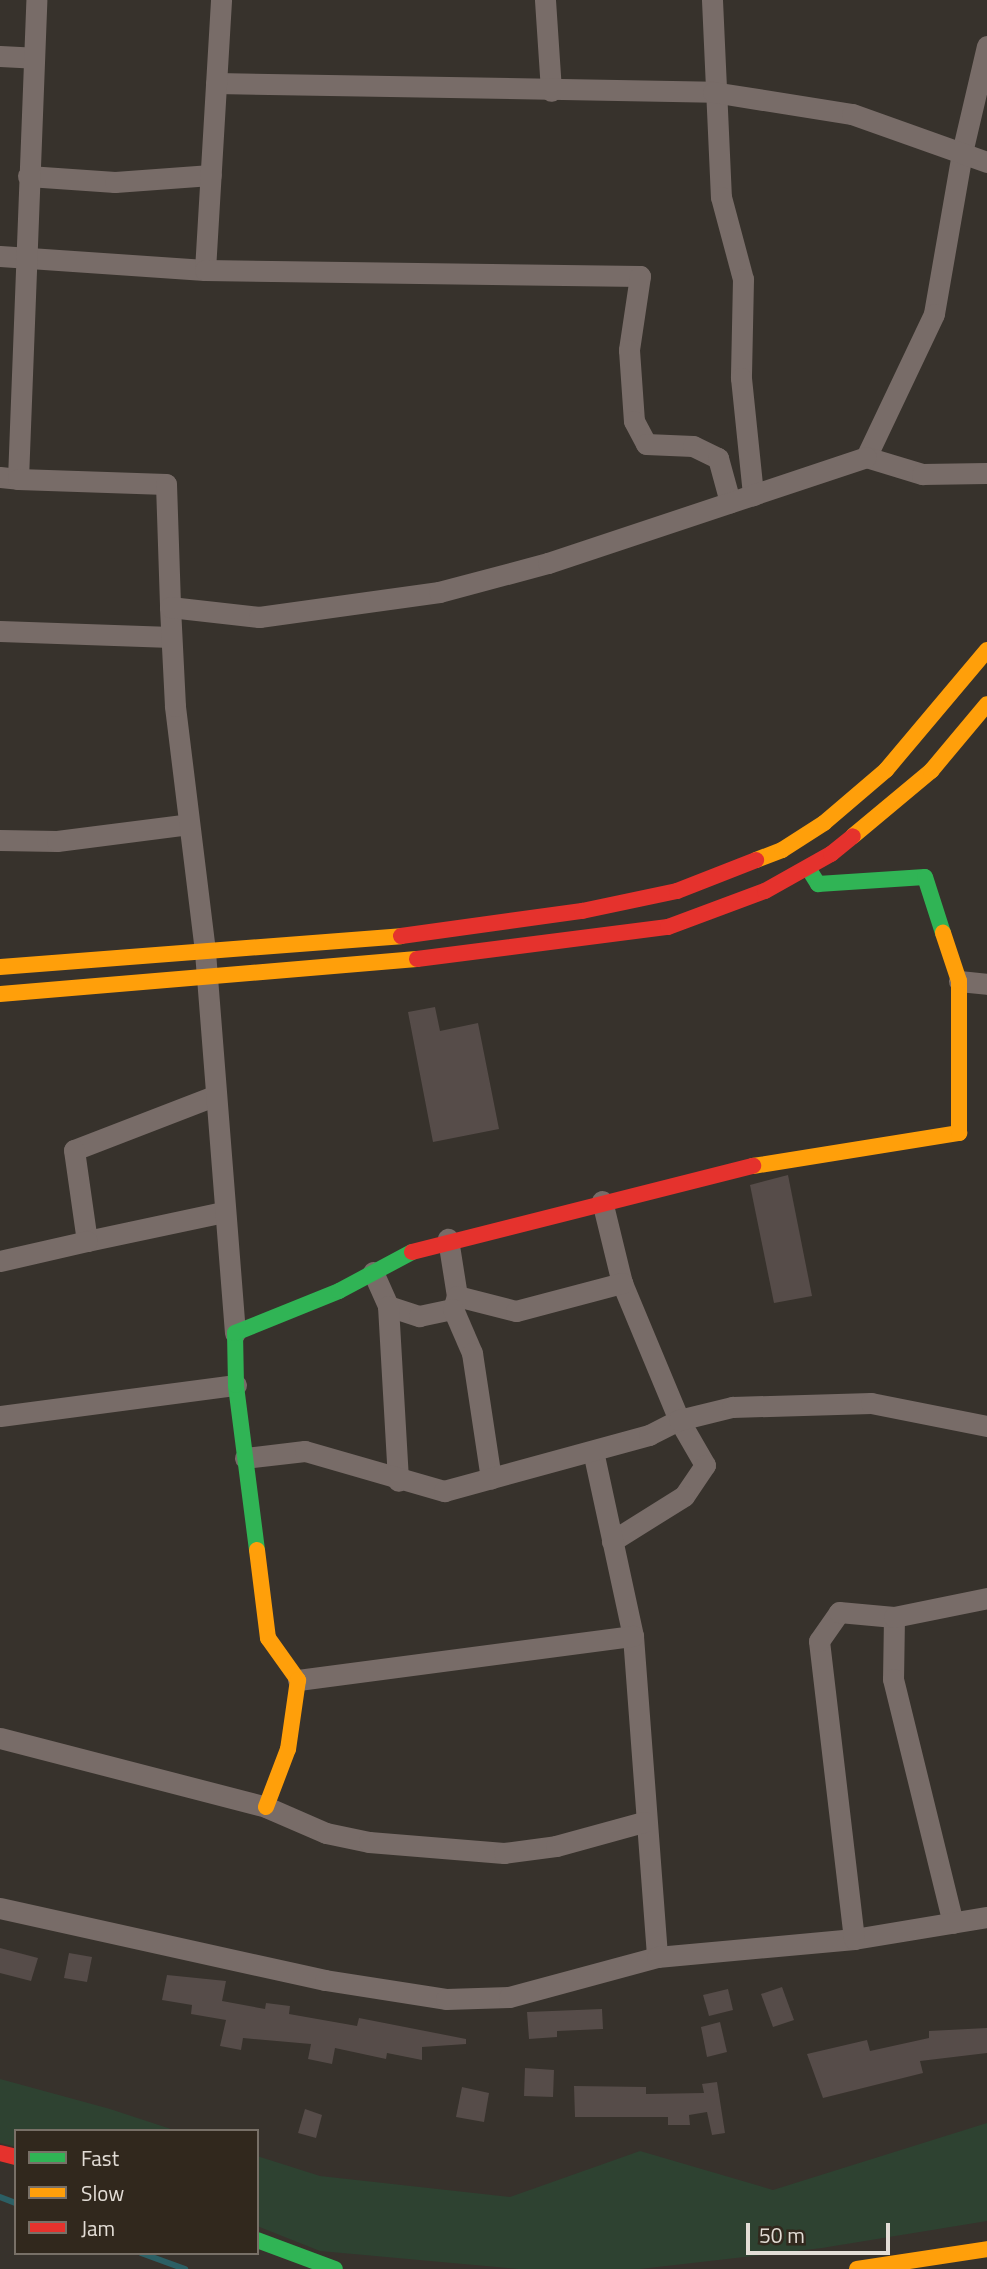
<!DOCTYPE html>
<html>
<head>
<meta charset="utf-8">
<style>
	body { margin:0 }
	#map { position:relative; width:987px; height:2269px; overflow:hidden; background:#37322c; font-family:"Titillium Web",sans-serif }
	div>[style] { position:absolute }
	.green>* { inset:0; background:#2e4231 }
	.stream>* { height:6px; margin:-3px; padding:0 3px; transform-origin:3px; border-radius:3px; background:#2c5f64 }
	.building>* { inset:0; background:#564c49 }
	.street>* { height:21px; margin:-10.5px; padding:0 10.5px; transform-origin:10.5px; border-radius:10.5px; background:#786c68 }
	.fast>* { height:16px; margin:-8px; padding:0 8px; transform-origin:8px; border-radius:8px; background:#30b455 }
	.slow>* { height:16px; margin:-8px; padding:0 8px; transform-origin:8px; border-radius:8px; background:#ff9f0a }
	.jam>* { height:16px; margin:-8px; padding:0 8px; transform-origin:8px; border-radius:8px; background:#e5322d }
	span { translate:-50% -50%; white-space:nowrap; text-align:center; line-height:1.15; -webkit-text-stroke:5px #31281d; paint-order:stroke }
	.legend { position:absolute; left:14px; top:2129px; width:245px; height:126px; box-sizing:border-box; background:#31281d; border:2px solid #787067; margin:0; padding:9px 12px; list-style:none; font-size:21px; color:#e3ddd6 }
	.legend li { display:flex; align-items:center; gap:14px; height:35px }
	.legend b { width:35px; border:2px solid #787067 }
	.scale { position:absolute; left:746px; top:2223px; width:144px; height:32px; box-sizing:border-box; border:4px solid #e3ddd6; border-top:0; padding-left:9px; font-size:21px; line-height:24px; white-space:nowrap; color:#e3ddd6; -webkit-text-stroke:5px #31281d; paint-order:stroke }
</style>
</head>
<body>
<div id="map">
	<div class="green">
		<div style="clip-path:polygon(0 2079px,110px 2109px,177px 2131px,16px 2131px,16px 2147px,0 2143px)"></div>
		<div style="clip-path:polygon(987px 2123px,987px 2221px,822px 2248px,640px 2269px,518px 2269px,320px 2251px,257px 2226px,257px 2156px,320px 2176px,510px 2197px,640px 2151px,773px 2190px)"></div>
	</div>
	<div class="stream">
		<div style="left:0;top:2197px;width:17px;rotate:21deg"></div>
		<div style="left:141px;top:2253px;width:47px;rotate:20deg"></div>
	</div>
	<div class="building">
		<div style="clip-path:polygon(435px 1007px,440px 1031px,478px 1023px,499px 1129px,433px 1142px,408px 1012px)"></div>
		<div style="clip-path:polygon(788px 1175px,812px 1296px,774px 1303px,750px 1185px)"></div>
		<div style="clip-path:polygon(0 1948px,38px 1958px,31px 1981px,0 1973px)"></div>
		<div style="clip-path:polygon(69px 1953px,92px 1957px,87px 1982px,64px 1978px)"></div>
		<div style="clip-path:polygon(167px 1975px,226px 1981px,222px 2001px,265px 2009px,266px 2003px,290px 2006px,289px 2014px,357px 2026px,359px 2018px,466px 2039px,466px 2044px,422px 2047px,422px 2060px,387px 2053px,386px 2059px,335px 2048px,332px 2064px,308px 2059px,311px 2044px,243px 2038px,241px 2050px,220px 2046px,226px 2020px,191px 2014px,192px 2005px,162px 2000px)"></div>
		<div style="clip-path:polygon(782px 1987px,794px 2020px,773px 2027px,761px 1994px)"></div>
		<div style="clip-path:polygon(728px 1989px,733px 2010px,709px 2016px,703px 1995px)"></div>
		<div style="clip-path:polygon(602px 2009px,603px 2029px,557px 2031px,557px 2037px,529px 2039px,527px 2012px)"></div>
		<div style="clip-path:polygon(720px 2022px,727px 2052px,707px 2057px,701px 2027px)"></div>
		<div style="clip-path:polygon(987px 2028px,987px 2053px,920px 2061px,923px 2073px,823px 2098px,807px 2054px,867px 2040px,870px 2051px,929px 2038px,929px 2031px)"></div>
		<div style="clip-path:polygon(525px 2068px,554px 2070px,553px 2097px,524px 2096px)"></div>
		<div style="clip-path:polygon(717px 2082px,725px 2133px,712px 2135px,707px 2112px,689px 2115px,690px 2125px,668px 2125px,668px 2117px,575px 2117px,574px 2086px,646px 2087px,646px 2094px,704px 2093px,702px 2084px)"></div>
		<div style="clip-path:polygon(462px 2087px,489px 2093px,484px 2122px,456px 2117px)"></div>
		<div style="clip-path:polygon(305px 2109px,322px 2115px,316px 2138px,298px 2133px)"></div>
	</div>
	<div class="street">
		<div style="left:545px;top:0;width:91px;rotate:86.2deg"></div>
		<div style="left:712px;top:0;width:197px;rotate:87.4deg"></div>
		<div style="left:721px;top:197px;width:85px;rotate:75deg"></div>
		<div style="left:743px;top:279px;width:99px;rotate:91.2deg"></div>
		<div style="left:741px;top:378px;width:118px;rotate:84.1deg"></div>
		<div style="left:987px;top:46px;width:110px;rotate:103.2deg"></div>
		<div style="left:962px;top:153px;width:163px;rotate:99.9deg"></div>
		<div style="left:934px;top:314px;width:158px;rotate:115.4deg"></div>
		<div style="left:866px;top:457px;width:59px;rotate:16.9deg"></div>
		<div style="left:922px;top:474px;width:65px;rotate:-0.9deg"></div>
		<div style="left:0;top:56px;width:34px;rotate:3deg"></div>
		<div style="left:216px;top:83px;width:497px;rotate:1deg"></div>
		<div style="left:713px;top:92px;width:141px;rotate:9deg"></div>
		<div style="left:852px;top:114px;width:143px;rotate:19.6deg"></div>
		<div style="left:28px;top:176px;width:87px;rotate:3.9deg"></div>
		<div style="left:115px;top:182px;width:96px;rotate:-4.2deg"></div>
		<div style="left:0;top:256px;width:205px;rotate:3.9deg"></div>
		<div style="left:205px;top:270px;width:270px;rotate:-86.6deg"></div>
		<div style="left:205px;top:270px;width:435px;rotate:0.8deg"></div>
		<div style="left:640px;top:276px;width:75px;rotate:98.5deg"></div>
		<div style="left:629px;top:350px;width:71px;rotate:86deg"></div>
		<div style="left:634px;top:421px;width:26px;rotate:62deg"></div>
		<div style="left:646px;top:444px;width:47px;rotate:2.4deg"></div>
		<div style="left:693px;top:446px;width:28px;rotate:26deg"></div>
		<div style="left:718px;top:458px;width:46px;rotate:74.7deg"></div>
		<div style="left:0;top:477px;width:18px;rotate:6deg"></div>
		<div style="left:18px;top:479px;width:479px;rotate:-87.8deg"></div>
		<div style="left:18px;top:479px;width:148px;rotate:1.9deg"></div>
		<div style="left:166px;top:484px;width:123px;rotate:88.1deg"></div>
		<div style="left:0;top:631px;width:171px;rotate:2deg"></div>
		<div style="left:0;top:840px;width:57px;rotate:1deg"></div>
		<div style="left:57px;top:841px;width:133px;rotate:-7.3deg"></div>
		<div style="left:959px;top:981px;width:28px;rotate:6deg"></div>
		<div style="left:214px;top:1096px;width:150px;rotate:158.9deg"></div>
		<div style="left:74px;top:1150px;width:92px;rotate:81.9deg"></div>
		<div style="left:87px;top:1241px;width:140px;rotate:-12deg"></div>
		<div style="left:602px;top:1201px;width:84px;rotate:76.3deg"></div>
		<div style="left:622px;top:1283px;width:148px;rotate:67.4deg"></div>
		<div style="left:679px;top:1420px;width:52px;rotate:60deg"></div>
		<div style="left:705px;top:1465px;width:37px;rotate:124deg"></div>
		<div style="left:684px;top:1496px;width:85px;rotate:148deg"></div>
		<div style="left:0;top:1261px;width:89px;rotate:-12.9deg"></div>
		<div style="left:373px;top:1272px;width:37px;rotate:66deg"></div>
		<div style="left:388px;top:1306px;width:33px;rotate:18deg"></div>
		<div style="left:419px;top:1316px;width:35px;rotate:-12deg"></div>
		<div style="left:453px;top:1309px;width:14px;rotate:-73deg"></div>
		<div style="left:457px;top:1296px;width:58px;rotate:-99deg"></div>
		<div style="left:457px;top:1296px;width:61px;rotate:14.3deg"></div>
		<div style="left:516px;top:1311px;width:110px;rotate:-14.8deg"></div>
		<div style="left:388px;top:1306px;width:175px;rotate:86.7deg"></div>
		<div style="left:453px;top:1309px;width:48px;rotate:66.6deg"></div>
		<div style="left:472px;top:1353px;width:127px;rotate:81.4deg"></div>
		<div style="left:235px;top:1333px;width:383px;rotate:-94.5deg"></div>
		<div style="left:205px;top:951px;width:247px;rotate:-97deg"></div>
		<div style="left:175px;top:706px;width:99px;rotate:-92.9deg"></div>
		<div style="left:170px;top:607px;width:90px;rotate:6.4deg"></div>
		<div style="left:259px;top:617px;width:182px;rotate:-7.9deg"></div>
		<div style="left:439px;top:592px;width:113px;rotate:-14.9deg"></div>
		<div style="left:548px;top:563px;width:335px;rotate:-18.4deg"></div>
		<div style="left:0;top:1416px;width:238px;rotate:-7.5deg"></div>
		<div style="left:593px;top:1451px;width:189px;rotate:77.8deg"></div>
		<div style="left:633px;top:1636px;width:322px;rotate:85.7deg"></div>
		<div style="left:245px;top:1458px;width:60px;rotate:-6.7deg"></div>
		<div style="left:305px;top:1451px;width:145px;rotate:16.1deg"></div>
		<div style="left:444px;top:1491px;width:213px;rotate:-15.3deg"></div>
		<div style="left:649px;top:1435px;width:34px;rotate:-27deg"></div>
		<div style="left:679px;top:1420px;width:55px;rotate:-13.8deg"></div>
		<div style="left:732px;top:1407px;width:139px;rotate:-1.6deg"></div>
		<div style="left:871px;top:1403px;width:118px;rotate:11.2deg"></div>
		<div style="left:894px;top:1617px;width:62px;rotate:90.9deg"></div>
		<div style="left:893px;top:1679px;width:251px;rotate:76.2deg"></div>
		<div style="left:298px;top:1680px;width:338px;rotate:-7.5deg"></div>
		<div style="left:0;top:1738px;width:275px;rotate:14.5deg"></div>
		<div style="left:266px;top:1807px;width:65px;rotate:23.4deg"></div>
		<div style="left:326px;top:1833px;width:44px;rotate:11.8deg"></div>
		<div style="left:369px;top:1842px;width:135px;rotate:4.7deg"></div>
		<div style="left:504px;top:1853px;width:52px;rotate:-7.7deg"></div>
		<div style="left:556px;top:1846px;width:91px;rotate:-15.3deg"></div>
		<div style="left:0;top:1908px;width:333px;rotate:12.5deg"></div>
		<div style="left:325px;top:1980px;width:122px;rotate:8.9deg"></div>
		<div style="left:446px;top:1999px;width:63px;rotate:-1.8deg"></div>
		<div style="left:509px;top:1997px;width:153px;rotate:-15.1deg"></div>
		<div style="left:657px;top:1957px;width:198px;rotate:-5.2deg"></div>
		<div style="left:854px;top:1939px;width:135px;rotate:-9.4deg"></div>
		<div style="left:854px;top:1939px;width:300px;rotate:-96.7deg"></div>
		<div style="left:819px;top:1641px;width:35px;rotate:-55deg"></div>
		<div style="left:839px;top:1612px;width:55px;rotate:5.2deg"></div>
		<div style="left:894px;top:1617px;width:95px;rotate:-11.5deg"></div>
	</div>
	<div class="fast">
		<div style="left:808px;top:868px;width:19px;rotate:58deg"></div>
		<div style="left:818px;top:884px;width:107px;rotate:-3.7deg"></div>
		<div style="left:925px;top:877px;width:59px;rotate:72.2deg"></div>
		<div style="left:257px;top:1550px;width:166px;rotate:-97.3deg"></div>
		<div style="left:236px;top:1385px;width:52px;rotate:-91.1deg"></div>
		<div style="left:235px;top:1333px;width:112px;rotate:-22deg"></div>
		<div style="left:339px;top:1291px;width:83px;rotate:-28.1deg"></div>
		<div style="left:257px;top:2240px;width:83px;rotate:20.4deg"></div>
	</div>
	<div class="slow">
		<div style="left:853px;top:836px;width:102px;rotate:-39.8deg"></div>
		<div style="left:931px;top:771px;width:87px;rotate:-50.1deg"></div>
		<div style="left:756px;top:860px;width:28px;rotate:-21deg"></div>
		<div style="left:782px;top:850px;width:50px;rotate:-32.7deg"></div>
		<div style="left:824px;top:823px;width:82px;rotate:-40.5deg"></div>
		<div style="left:886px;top:770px;width:157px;rotate:-49.9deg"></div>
		<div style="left:0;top:967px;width:402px;rotate:-4.4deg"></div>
		<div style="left:0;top:994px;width:418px;rotate:-4.8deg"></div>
		<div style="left:753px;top:1166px;width:209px;rotate:-9.1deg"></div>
		<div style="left:959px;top:1133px;width:152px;rotate:-90deg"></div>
		<div style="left:959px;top:981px;width:51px;rotate:-108.4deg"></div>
		<div style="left:257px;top:1550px;width:89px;rotate:82.9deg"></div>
		<div style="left:268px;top:1638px;width:52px;rotate:54.5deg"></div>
		<div style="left:298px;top:1680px;width:70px;rotate:98.2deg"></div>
		<div style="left:288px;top:1749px;width:62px;rotate:110.8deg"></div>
		<div style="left:857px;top:2269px;width:132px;rotate:-8.7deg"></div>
	</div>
	<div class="jam">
		<div style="left:401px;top:936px;width:183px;rotate:-7.9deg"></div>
		<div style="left:582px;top:911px;width:97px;rotate:-11.9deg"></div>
		<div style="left:677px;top:891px;width:85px;rotate:-21.4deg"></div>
		<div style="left:417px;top:959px;width:253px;rotate:-7.3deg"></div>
		<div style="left:668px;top:927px;width:103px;rotate:-20.4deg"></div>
		<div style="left:765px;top:891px;width:76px;rotate:-29.3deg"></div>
		<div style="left:831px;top:854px;width:28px;rotate:-39deg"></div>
		<div style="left:412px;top:1252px;width:352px;rotate:-14.2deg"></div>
		<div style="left:0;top:2153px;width:16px;rotate:14deg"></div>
	</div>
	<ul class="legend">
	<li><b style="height:9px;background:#30b455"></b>Fast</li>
	<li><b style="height:9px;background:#ff9f0a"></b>Slow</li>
	<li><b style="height:9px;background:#e5322d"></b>Jam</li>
	</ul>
	<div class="scale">50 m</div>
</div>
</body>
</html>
